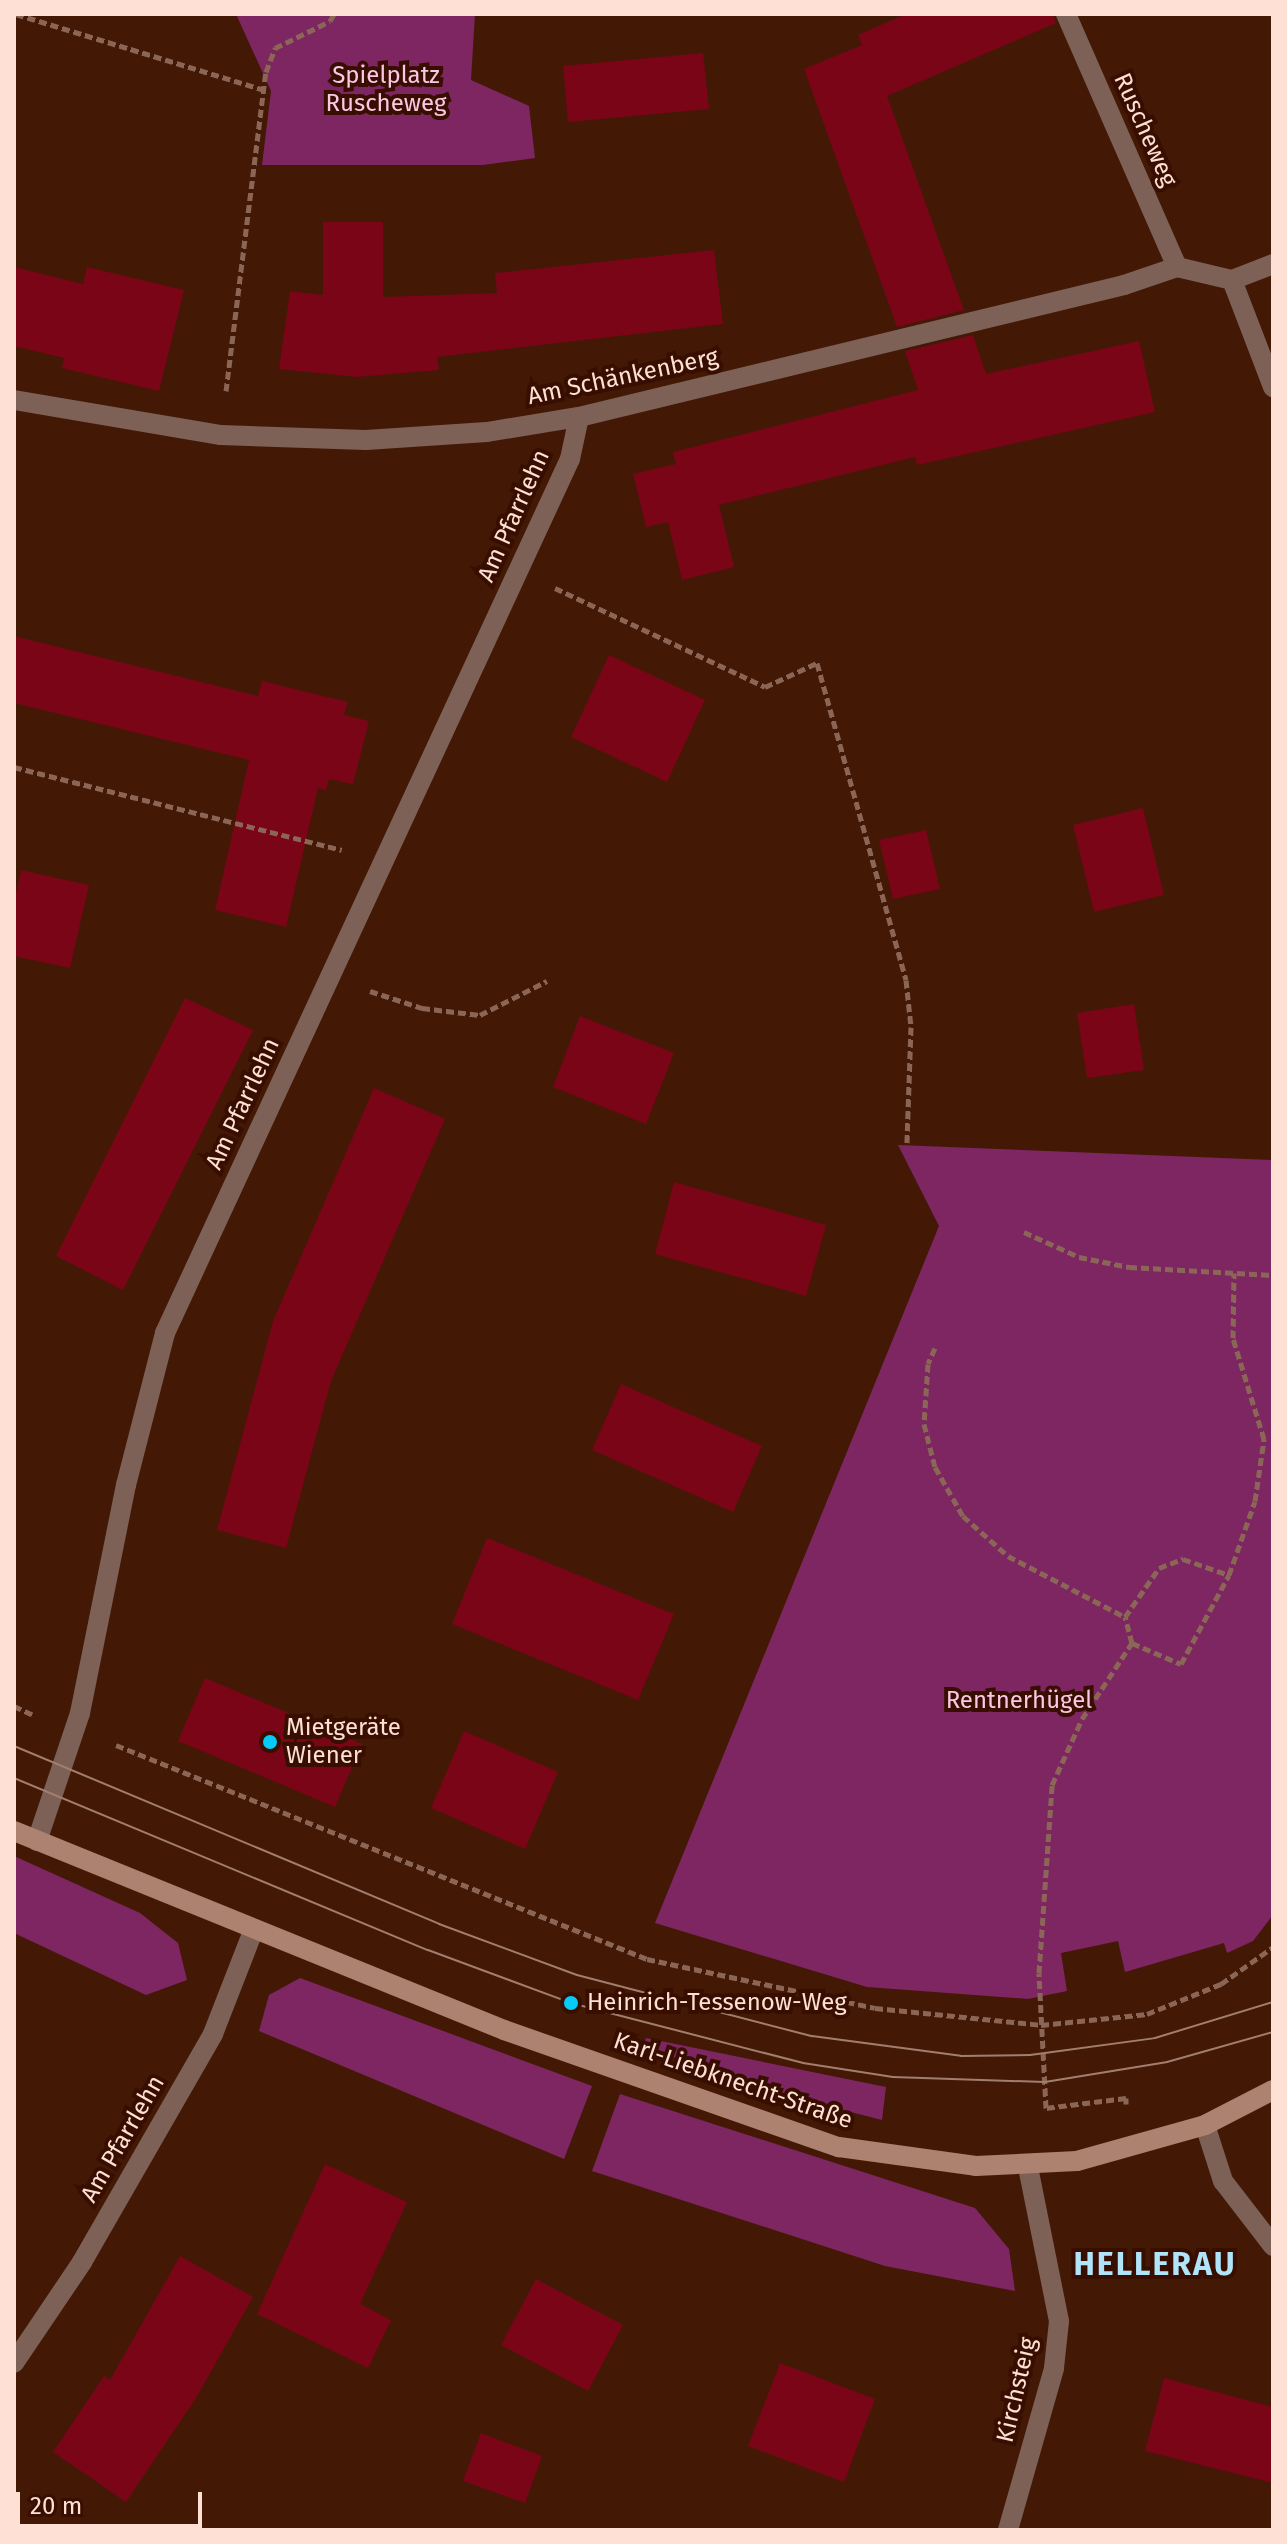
<!DOCTYPE html>
<html>
<head>
<meta charset="utf-8">
<style>
	body { margin:0 }
	#map { position:relative; width:1287px; height:2544px; overflow:hidden; background:#431906; font-family:"Fira Sans",sans-serif }
	div>[style] { position:absolute }
	.green>* { inset:0; background:#7d2662 }
	.building>* { inset:0; background:#790517 }
	.path>* { height:5px; margin-top:-2.5px; transform-origin:0; background:repeating-linear-gradient(90deg,#8b6656 0 8px,transparent 0 12px) }
	.lane>* { height:20px; margin:-10px; padding:0 10px; transform-origin:10px; border-radius:10px; background:#7e6156 }
	.street>* { height:20px; margin:-10px; padding:0 10px; transform-origin:10px; border-radius:10px; background:#7e6156 }
	.secondary>* { height:20px; margin:-10px; padding:0 10px; transform-origin:10px; border-radius:10px; background:#ae8270 }
	.tram>* { height:2px; margin:-1px; padding:0 1px; transform-origin:1px; border-radius:1px; background:#a27e6f }
	.dots>* { width:22px; height:22px; translate:-50% -50%; box-sizing:border-box; border:4px solid #380e00; border-radius:50% }
	span { translate:-50% -50%; white-space:nowrap; text-align:center; line-height:1.15; -webkit-text-stroke:8px #380e00; paint-order:stroke }
	.park-label { font-size:24px; color:#fac7e5 }
	.street-label { font-size:24px; color:#fee0d5 }
	.poi-label { font-size:24px; color:#fee0d5 }
	.left { translate:0 -50%; text-align:left }
	.district-label { font-size:32px; color:#b0e4f8; font-weight:700; letter-spacing:2px }
	.frame { position:absolute; inset:0; border:16px solid #fee0d5; pointer-events:none }
	.scale { position:absolute; left:16px; top:2492px; width:186px; height:36px; box-sizing:border-box; border:4px solid #fee0d5; border-top:0; padding-left:10px; font-size:24px; line-height:28px; white-space:nowrap; color:#fee0d5; -webkit-text-stroke:6px #380e00; paint-order:stroke }
</style>
</head>
<body>
<div id="map">
	<div class="green">
		<div style="clip-path:polygon(236px 14px,475px 14px,471px 80px,529px 106px,535px 158px,483px 165px,262px 165px,271px 91px)"></div>
		<div style="clip-path:polygon(898px 1145px,1273px 1160px,1273px 1915px,1253px 1941px,1227px 1953px,1224px 1943px,1125px 1972px,1118px 1941px,1061px 1953px,1067px 1991px,1028px 1999px,867px 1987px,655px 1923px,939px 1226px)"></div>
		<div style="clip-path:polygon(14px 1856px,140px 1913px,178px 1943px,187px 1980px,146px 1995px,14px 1933px)"></div>
		<div style="clip-path:polygon(300px 1978px,592px 2086px,564px 2159px,259px 2031px,269px 1995px)"></div>
		<div style="clip-path:polygon(646px 2038px,886px 2087px,882px 2120px,792px 2097px,643px 2047px)"></div>
		<div style="clip-path:polygon(620px 2094px,975px 2208px,1009px 2249px,1015px 2291px,885px 2266px,592px 2171px)"></div>
	</div>
	<div class="building">
		<div style="clip-path:polygon(906px 14px,1053px 14px,1056px 23px,887px 96px,964px 310px,897px 327px,804px 69px,862px 45px,858px 35px)"></div>
		<div style="clip-path:polygon(703px 53px,709px 109px,568px 122px,563px 66px)"></div>
		<div style="clip-path:polygon(323px 222px,383px 222px,383px 297px,497px 293px,495px 273px,714px 250px,723px 324px,437px 357px,439px 370px,357px 377px,279px 369px,290px 291px,323px 295px)"></div>
		<div style="clip-path:polygon(14px 267px,83px 284px,87px 267px,184px 290px,159px 391px,62px 368px,64px 358px,14px 346px)"></div>
		<div style="clip-path:polygon(973px 335px,986px 374px,1139px 341px,1155px 412px,917px 465px,915px 457px,719px 505px,734px 567px,682px 580px,668px 522px,646px 527px,633px 474px,676px 464px,673px 452px,918px 390px,905px 351px)"></div>
		<div style="clip-path:polygon(14px 636px,258px 696px,262px 681px,348px 702px,344px 715px,369px 721px,353px 784px,329px 779px,326px 790px,318px 788px,286px 927px,215px 910px,249px 760px,14px 703px)"></div>
		<div style="clip-path:polygon(609px 655px,705px 700px,667px 782px,571px 737px)"></div>
		<div style="clip-path:polygon(1143px 808px,1164px 895px,1094px 912px,1073px 825px)"></div>
		<div style="clip-path:polygon(926px 830px,940px 889px,893px 899px,879px 840px)"></div>
		<div style="clip-path:polygon(21px 870px,89px 885px,70px 968px,14px 956px,14px 902px)"></div>
		<div style="clip-path:polygon(185px 998px,253px 1030px,123px 1290px,56px 1256px)"></div>
		<div style="clip-path:polygon(1134px 1004px,1144px 1070px,1087px 1078px,1077px 1013px)"></div>
		<div style="clip-path:polygon(580px 1016px,674px 1053px,646px 1124px,553px 1087px)"></div>
		<div style="clip-path:polygon(374px 1088px,445px 1119px,331px 1381px,286px 1548px,217px 1530px,273px 1321px)"></div>
		<div style="clip-path:polygon(674px 1182px,826px 1225px,806px 1296px,655px 1254px)"></div>
		<div style="clip-path:polygon(621px 1384px,762px 1446px,733px 1512px,592px 1450px)"></div>
		<div style="clip-path:polygon(487px 1538px,674px 1614px,638px 1700px,452px 1624px)"></div>
		<div style="clip-path:polygon(205px 1678px,362px 1744px,335px 1807px,178px 1741px)"></div>
		<div style="clip-path:polygon(464px 1731px,558px 1772px,525px 1849px,431px 1808px)"></div>
		<div style="clip-path:polygon(325px 2164px,407px 2202px,360px 2304px,391px 2320px,368px 2368px,257px 2314px)"></div>
		<div style="clip-path:polygon(180px 2256px,253px 2297px,196px 2398px,126px 2502px,53px 2452px,104px 2376px,110px 2380px)"></div>
		<div style="clip-path:polygon(536px 2279px,623px 2325px,588px 2391px,501px 2345px)"></div>
		<div style="clip-path:polygon(780px 2363px,875px 2399px,844px 2482px,748px 2446px)"></div>
		<div style="clip-path:polygon(1164px 2378px,1273px 2407px,1273px 2483px,1145px 2451px)"></div>
		<div style="clip-path:polygon(481px 2433px,542px 2456px,525px 2503px,463px 2481px)"></div>
	</div>
	<div class="path">
		<div style="left:16px;top:14px;width:259px;rotate:17deg"></div>
		<div style="left:226px;top:391px;width:321px;rotate:-82.9deg"></div>
		<div style="left:266px;top:72px;width:26px;rotate:-69deg"></div>
		<div style="left:275px;top:48px;width:61px;rotate:-26.1deg"></div>
		<div style="left:330px;top:21px;width:8px;rotate:-60deg"></div>
		<div style="left:555px;top:588px;width:232px;rotate:25.2deg"></div>
		<div style="left:765px;top:687px;width:57px;rotate:-24.8deg"></div>
		<div style="left:817px;top:663px;width:329px;rotate:74.3deg"></div>
		<div style="left:906px;top:980px;width:47px;rotate:83.9deg"></div>
		<div style="left:911px;top:1027px;width:117px;rotate:92deg"></div>
		<div style="left:14px;top:767px;width:338px;rotate:14.2deg"></div>
		<div style="left:370px;top:991px;width:55px;rotate:18.1deg"></div>
		<div style="left:422px;top:1008px;width:58px;rotate:6.9deg"></div>
		<div style="left:480px;top:1015px;width:75px;rotate:-26.9deg"></div>
		<div style="left:1024px;top:1232px;width:60px;rotate:24.4deg"></div>
		<div style="left:1079px;top:1257px;width:51px;rotate:11.3deg"></div>
		<div style="left:1129px;top:1267px;width:144px;rotate:3.2deg"></div>
		<div style="left:935px;top:1348px;width:17px;rotate:114deg"></div>
		<div style="left:928px;top:1364px;width:60px;rotate:93.8deg"></div>
		<div style="left:924px;top:1424px;width:44px;rotate:75.7deg"></div>
		<div style="left:935px;top:1467px;width:56px;rotate:60.3deg"></div>
		<div style="left:963px;top:1516px;width:60px;rotate:41.6deg"></div>
		<div style="left:1008px;top:1556px;width:132px;rotate:27.5deg"></div>
		<div style="left:1132px;top:1643px;width:27px;rotate:-105deg"></div>
		<div style="left:1125px;top:1617px;width:60px;rotate:-55.2deg"></div>
		<div style="left:1159px;top:1568px;width:26px;rotate:-21deg"></div>
		<div style="left:1183px;top:1559px;width:49px;rotate:19.2deg"></div>
		<div style="left:14px;top:1706px;width:23px;rotate:25deg"></div>
		<div style="left:116px;top:1745px;width:573px;rotate:21.95deg"></div>
		<div style="left:647px;top:1959px;width:233px;rotate:12.1deg"></div>
		<div style="left:875px;top:2008px;width:167px;rotate:5.8deg"></div>
		<div style="left:1041px;top:2025px;width:107px;rotate:-5.9deg"></div>
		<div style="left:1147px;top:2014px;width:80px;rotate:-22.1deg"></div>
		<div style="left:1221px;top:1984px;width:64px;rotate:-35.4deg"></div>
		<div style="left:1126px;top:2104px;width:6px;rotate:-90deg"></div>
		<div style="left:1126px;top:2098px;width:81px;rotate:172.9deg"></div>
		<div style="left:1046px;top:2108px;width:135px;rotate:-93deg"></div>
		<div style="left:1039px;top:1973px;width:188px;rotate:-86deg"></div>
		<div style="left:1052px;top:1785px;width:72px;rotate:-65.6deg"></div>
		<div style="left:1082px;top:1719px;width:91px;rotate:-56.7deg"></div>
		<div style="left:1132px;top:1643px;width:53px;rotate:23.2deg"></div>
		<div style="left:1181px;top:1664px;width:101px;rotate:-61.7deg"></div>
		<div style="left:1229px;top:1575px;width:78px;rotate:-70.6deg"></div>
		<div style="left:1255px;top:1501px;width:63px;rotate:-81.7deg"></div>
		<div style="left:1264px;top:1439px;width:106px;rotate:-107.1deg"></div>
		<div style="left:1233px;top:1338px;width:65px;rotate:-89.1deg"></div>
	</div>
	<div class="lane">
		<div style="left:1232px;top:280px;width:115px;rotate:69deg"></div>
	</div>
	<div class="street">
		<div style="left:1066px;top:14px;width:276px;rotate:66.3deg"></div>
		<div style="left:14px;top:400px;width:210px;rotate:9.6deg"></div>
		<div style="left:221px;top:435px;width:145px;rotate:2deg"></div>
		<div style="left:366px;top:440px;width:121px;rotate:-3.8deg"></div>
		<div style="left:487px;top:432px;width:93px;rotate:-9.3deg"></div>
		<div style="left:579px;top:417px;width:561px;rotate:-13.61deg"></div>
		<div style="left:1124px;top:285px;width:56px;rotate:-18.8deg"></div>
		<div style="left:1177px;top:267px;width:57px;rotate:13.3deg"></div>
		<div style="left:1232px;top:280px;width:44px;rotate:-21.3deg"></div>
		<div style="left:37px;top:1841px;width:135px;rotate:-71.4deg"></div>
		<div style="left:80px;top:1713px;width:233px;rotate:-78.6deg"></div>
		<div style="left:126px;top:1485px;width:157px;rotate:-75.6deg"></div>
		<div style="left:165px;top:1333px;width:963px;rotate:-65.14deg"></div>
		<div style="left:570px;top:459px;width:43px;rotate:-77.9deg"></div>
		<div style="left:1205px;top:2125px;width:59px;rotate:72.2deg"></div>
		<div style="left:1223px;top:2181px;width:82px;rotate:52.4deg"></div>
		<div style="left:14px;top:2363px;width:122px;rotate:-56deg"></div>
		<div style="left:82px;top:2262px;width:263px;rotate:-60.1deg"></div>
		<div style="left:213px;top:2034px;width:113px;rotate:-68.7deg"></div>
		<div style="left:1008px;top:2530px;width:168px;rotate:-74.1deg"></div>
		<div style="left:1054px;top:2368px;width:47px;rotate:-83.9deg"></div>
		<div style="left:1059px;top:2321px;width:157px;rotate:-101.4deg"></div>
	</div>
	<div class="secondary">
		<div style="left:14px;top:1831px;width:529px;rotate:22.1deg"></div>
		<div style="left:504px;top:2030px;width:355px;rotate:19.3deg"></div>
		<div style="left:839px;top:2147px;width:138px;rotate:7.9deg"></div>
		<div style="left:976px;top:2166px;width:101px;rotate:-2.8deg"></div>
		<div style="left:1077px;top:2161px;width:133px;rotate:-15.7deg"></div>
		<div style="left:1205px;top:2125px;width:76px;rotate:-27.2deg"></div>
	</div>
	<div class="tram">
		<div style="left:14px;top:1746px;width:461px;rotate:22.7deg"></div>
		<div style="left:439px;top:1924px;width:147px;rotate:20.3deg"></div>
		<div style="left:577px;top:1975px;width:243px;rotate:14.6deg"></div>
		<div style="left:812px;top:2036px;width:150px;rotate:7.6deg"></div>
		<div style="left:961px;top:2056px;width:69px;rotate:-0.8deg"></div>
		<div style="left:1030px;top:2055px;width:126px;rotate:-7.7deg"></div>
		<div style="left:1155px;top:2038px;width:123px;rotate:-17deg"></div>
		<div style="left:14px;top:1778px;width:448px;rotate:22.6deg"></div>
		<div style="left:428px;top:1950px;width:153px;rotate:20.3deg"></div>
		<div style="left:571px;top:2003px;width:240px;rotate:14.5deg"></div>
		<div style="left:803px;top:2063px;width:91px;rotate:8.8deg"></div>
		<div style="left:893px;top:2077px;width:152px;rotate:1.9deg"></div>
		<div style="left:1045px;top:2082px;width:124px;rotate:-9.3deg"></div>
		<div style="left:1167px;top:2062px;width:110px;rotate:-15.8deg"></div>
	</div>
	<div class="dots">
		<div style="left:270px;top:1742px;background:#06cbf9"></div>
		<div style="left:571px;top:2003px;background:#06cbf9"></div>
	</div>
	<div class="park-label">
		<span style="left:386px;top:90px">Spielplatz<br>Ruscheweg</span>
		<span style="left:1019px;top:1701px">Rentnerhügel</span>
	</div>
	<div class="street-label">
		<span style="left:1145px;top:130px;rotate:66deg">Ruscheweg</span>
		<span style="left:623px;top:377px;rotate:-12deg">Am Schänkenberg</span>
		<span style="left:514px;top:516px;rotate:-66deg">Am Pfarrlehn</span>
		<span style="left:243px;top:1104px;rotate:-65deg">Am Pfarrlehn</span>
		<span style="left:733px;top:2081px;rotate:19deg">Karl-Liebknecht-Straße</span>
		<span style="left:123px;top:2139px;rotate:-60deg">Am Pfarrlehn</span>
		<span style="left:1017px;top:2390px;rotate:-77deg">Kirchsteig</span>
	</div>
	<div class="poi-label">
		<span class="left" style="left:286px;top:1742px">Mietgeräte<br>Wiener</span>
		<span class="left" style="left:587px;top:2003px">Heinrich-Tessenow-Weg</span>
	</div>
	<div class="district-label">
		<span style="left:1155px;top:2264px">HELLERAU</span>
	</div>
	<div class="frame"></div>
	<div class="scale">20 m</div>
</div>
</body>
</html>
